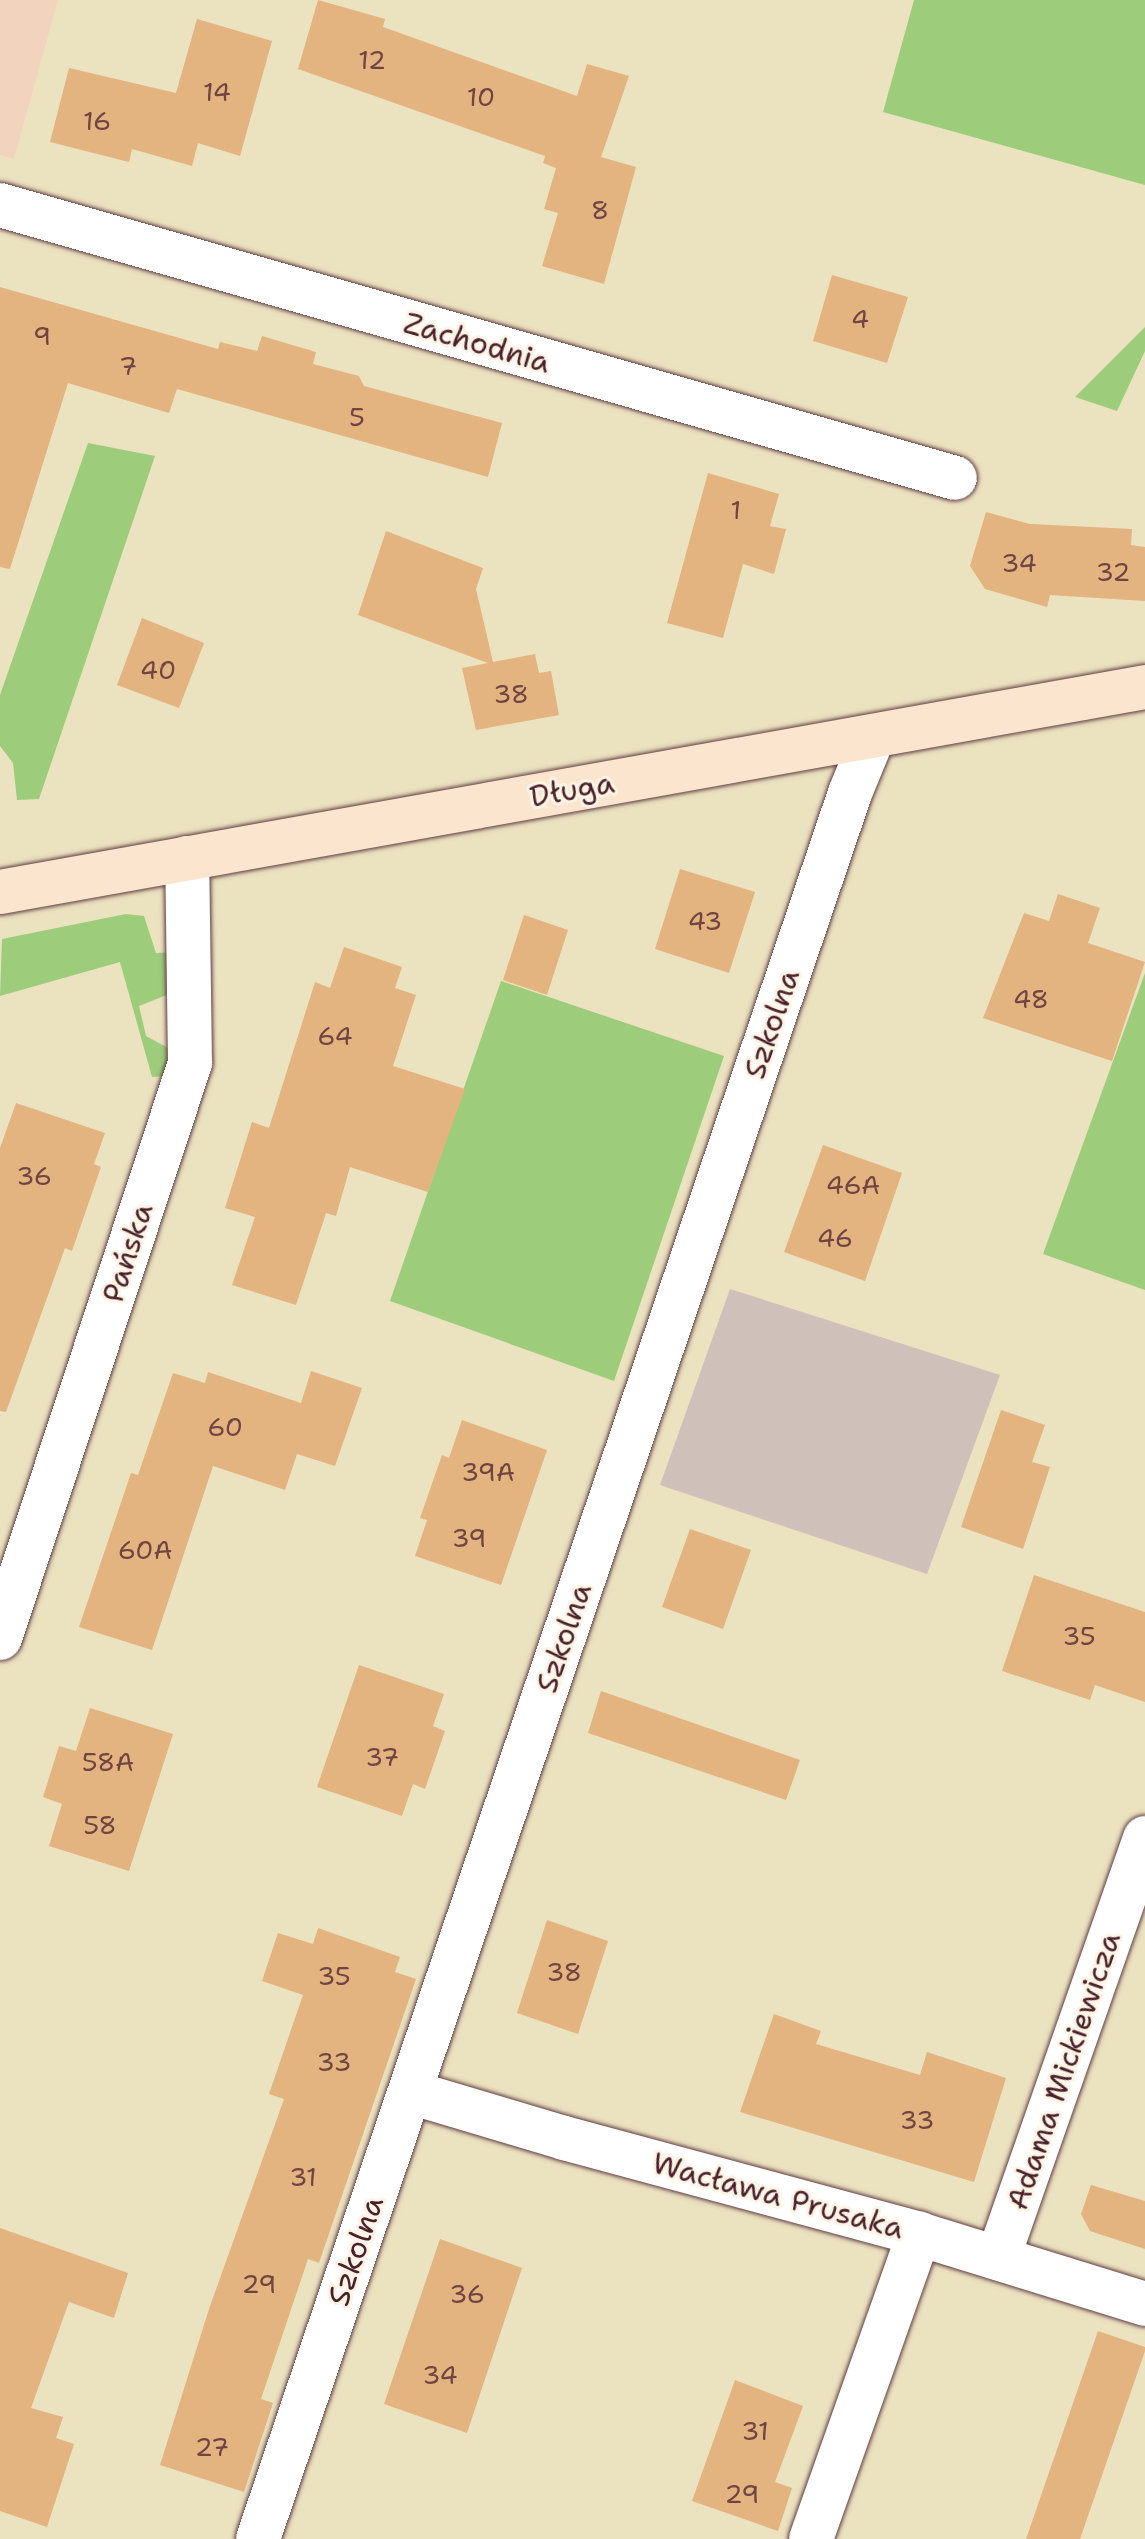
<!DOCTYPE html>
<html>
<head>
<meta charset="utf-8">
<style>
	body { margin:0 }
	#map { position:relative; width:1145px; height:2539px; overflow:hidden; background:#ebe2c0; font-family:"Shantell Sans",sans-serif }
	div>[style] { position:absolute }
	.built>* { inset:0; background:#f2d4be }
	.industrial>* { inset:0; background:#cfc0ba }
	.green>* { inset:0; background:#9dcd7b }
	.building>* { inset:0; background:#e3b380 }
	.roads { filter:drop-shadow(0 0 2px #623c41) drop-shadow(0 0 2px #623c41) }
	.street>* { height:44px; margin:-22px; padding:0 22px; transform-origin:22px; border-radius:22px; background:#fff }
	.secondary>* { height:44px; margin:-22px; padding:0 22px; transform-origin:22px; border-radius:22px; background:#fbe5cf }
	span { translate:-50% -50%; white-space:nowrap; text-align:center; line-height:1.15; -webkit-text-stroke:6px #fcf5e5; paint-order:stroke }
	.number-label { font-size:26px; color:#704440 }
	.number-label span { -webkit-text-stroke-width:0 }
	.street-label { font-size:30px; color:#4a1f2b }
</style>
</head>
<body>
<div id="map">
	<div class="built">
		<div style="clip-path:polygon(0 0,58px 0,14px 159px,0 155px)"></div>
	</div>
	<div class="industrial">
		<div style="clip-path:polygon(730px 1289px,1000px 1375px,927px 1574px,660px 1485px)"></div>
	</div>
	<div class="green">
		<div style="clip-path:polygon(914px 0,1145px 0,1145px 185px,883px 112px)"></div>
		<div style="clip-path:polygon(1145px 327px,1145px 351px,1117px 411px,1075px 397px)"></div>
		<div style="clip-path:polygon(88px 443px,155px 456px,39px 799px,17px 800px,13px 763px,0 746px,0 695px)"></div>
		<div style="clip-path:polygon(126px 914px,144px 916px,156px 953px,174px 952px,169px 994px,139px 1006px,146px 1036px,170px 1049px,166px 1076px,152px 1077px,120px 962px,0 996px,2px 939px)"></div>
		<div style="clip-path:polygon(1145px 973px,1145px 1290px,1043px 1254px)"></div>
		<div style="clip-path:polygon(501px 981px,724px 1056px,614px 1381px,390px 1301px)"></div>
	</div>
	<div class="building">
		<div style="clip-path:polygon(318px 0,385px 19px,383px 27px,577px 96px,587px 64px,629px 76px,601px 157px,636px 167px,604px 284px,542px 266px,558px 213px,544px 209px,556px 168px,543px 163px,545px 156px,298px 69px)"></div>
		<div style="clip-path:polygon(197px 19px,272px 41px,240px 156px,198px 143px,192px 166px,132px 149px,129px 162px,50px 142px,69px 68px,176px 93px)"></div>
		<div style="clip-path:polygon(832px 275px,908px 297px,887px 363px,813px 341px)"></div>
		<div style="clip-path:polygon(0 287px,218px 349px,220px 342px,257px 351px,262px 336px,316px 352px,313px 364px,359px 376px,364px 386px,502px 423px,488px 477px,177px 389px,169px 413px,68px 383px,10px 569px,0 567px)"></div>
		<div style="clip-path:polygon(708px 473px,779px 494px,770px 526px,786px 529px,774px 574px,743px 564px,723px 638px,667px 623px)"></div>
		<div style="clip-path:polygon(986px 512px,1030px 524px,1132px 529px,1131px 545px,1145px 547px,1145px 601px,1050px 595px,1047px 607px,985px 589px,970px 566px)"></div>
		<div style="clip-path:polygon(386px 531px,483px 568px,476px 589px,493px 662px,535px 654px,539px 673px,551px 671px,559px 715px,476px 730px,462px 668px,488px 663px,358px 615px)"></div>
		<div style="clip-path:polygon(142px 618px,204px 643px,179px 708px,117px 685px)"></div>
		<div style="clip-path:polygon(680px 869px,755px 892px,729px 973px,655px 949px)"></div>
		<div style="clip-path:polygon(1058px 894px,1100px 908px,1088px 943px,1145px 962px,1112px 1061px,983px 1018px,1024px 913px,1049px 921px)"></div>
		<div style="clip-path:polygon(524px 915px,568px 930px,547px 995px,503px 980px)"></div>
		<div style="clip-path:polygon(344px 947px,402px 967px,395px 988px,416px 995px,393px 1066px,465px 1089px,428px 1192px,350px 1167px,336px 1216px,326px 1213px,296px 1305px,232px 1285px,255px 1217px,225px 1208px,252px 1122px,269px 1128px,315px 982px,330px 988px)"></div>
		<div style="clip-path:polygon(16px 1103px,105px 1133px,94px 1164px,101px 1167px,72px 1251px,65px 1248px,6px 1412px,0 1411px,0 1148px)"></div>
		<div style="clip-path:polygon(823px 1145px,902px 1173px,865px 1281px,784px 1252px)"></div>
		<div style="clip-path:polygon(311px 1371px,362px 1388px,335px 1466px,297px 1454px,285px 1490px,213px 1466px,152px 1650px,79px 1627px,131px 1473px,138px 1475px,173px 1373px,205px 1383px,208px 1372px,301px 1403px)"></div>
		<div style="clip-path:polygon(1001px 1410px,1045px 1425px,1032px 1462px,1050px 1467px,1023px 1549px,961px 1527px)"></div>
		<div style="clip-path:polygon(462px 1420px,547px 1450px,501px 1585px,415px 1556px,427px 1520px,420px 1518px,442px 1455px,449px 1458px)"></div>
		<div style="clip-path:polygon(690px 1529px,751px 1550px,723px 1629px,662px 1607px)"></div>
		<div style="clip-path:polygon(1034px 1575px,1145px 1612px,1145px 1702px,1095px 1685px,1090px 1700px,1002px 1671px)"></div>
		<div style="clip-path:polygon(359px 1665px,444px 1694px,433px 1726px,445px 1731px,425px 1789px,413px 1784px,402px 1816px,317px 1787px)"></div>
		<div style="clip-path:polygon(601px 1691px,800px 1760px,786px 1800px,588px 1733px)"></div>
		<div style="clip-path:polygon(90px 1708px,173px 1734px,129px 1871px,49px 1846px,62px 1804px,43px 1797px,59px 1746px,76px 1751px)"></div>
		<div style="clip-path:polygon(547px 1920px,608px 1941px,578px 2034px,517px 2013px)"></div>
		<div style="clip-path:polygon(318px 1928px,400px 1957px,395px 1972px,416px 1979px,319px 2263px,308px 2259px,261px 2399px,273px 2403px,244px 2492px,160px 2465px,209px 2309px,284px 2099px,269px 2094px,303px 1995px,262px 1981px,278px 1933px,313px 1944px)"></div>
		<div style="clip-path:polygon(774px 2014px,821px 2031px,816px 2044px,920px 2075px,927px 2052px,1006px 2078px,974px 2182px,740px 2112px)"></div>
		<div style="clip-path:polygon(1091px 2185px,1145px 2201px,1145px 2249px,1090px 2231px,1081px 2214px)"></div>
		<div style="clip-path:polygon(0 2228px,128px 2273px,114px 2318px,69px 2302px,31px 2408px,63px 2417px,56px 2438px,74px 2444px,47px 2527px,0 2511px)"></div>
		<div style="clip-path:polygon(440px 2239px,522px 2268px,467px 2433px,384px 2404px)"></div>
		<div style="clip-path:polygon(1098px 2331px,1145px 2347px,1145px 2351px,1080px 2539px,1026px 2539px)"></div>
		<div style="clip-path:polygon(735px 2380px,803px 2406px,775px 2482px,792px 2488px,778px 2531px,692px 2501px)"></div>
	</div>
	<div class="roads">
		<div class="street">
			<div style="left:0;top:205px;width:993px;rotate:15.95deg"></div>
			<div style="left:0;top:1638px;width:606px;rotate:-71.71deg"></div>
			<div style="left:190px;top:1063px;width:205px;rotate:-90.8deg"></div>
			<div style="left:410px;top:2092px;width:161px;rotate:16.6deg"></div>
			<div style="left:564px;top:2138px;width:368px;rotate:15.1deg"></div>
			<div style="left:919px;top:2234px;width:237px;rotate:17.2deg"></div>
			<div style="left:998px;top:2258px;width:445px;rotate:-70.7deg"></div>
			<div style="left:258px;top:2539px;width:1844px;rotate:-71.27deg"></div>
			<div style="left:850px;top:793px;width:61px;rotate:-67.7deg"></div>
			<div style="left:811px;top:2539px;width:324px;rotate:-70.5deg"></div>
		</div>
		<div class="secondary">
			<div style="left:0;top:892px;width:1163px;rotate:-10.15deg"></div>
		</div>
	</div>
	<div class="number-label">
		<span style="left:372px;top:60px">12</span>
		<span style="left:217px;top:92px">14</span>
		<span style="left:481px;top:97px">10</span>
		<span style="left:97px;top:121px">16</span>
		<span style="left:600px;top:210px">8</span>
		<span style="left:860px;top:319px">4</span>
		<span style="left:42px;top:336px">9</span>
		<span style="left:128px;top:366px">7</span>
		<span style="left:357px;top:417px">5</span>
		<span style="left:736px;top:510px">1</span>
		<span style="left:1019px;top:563px">34</span>
		<span style="left:1113px;top:572px">32</span>
		<span style="left:158px;top:670px">40</span>
		<span style="left:511px;top:694px">38</span>
		<span style="left:705px;top:921px">43</span>
		<span style="left:1031px;top:999px">48</span>
		<span style="left:335px;top:1036px">64</span>
		<span style="left:34px;top:1176px">36</span>
		<span style="left:853px;top:1185px">46A</span>
		<span style="left:835px;top:1238px">46</span>
		<span style="left:225px;top:1427px">60</span>
		<span style="left:488px;top:1472px">39A</span>
		<span style="left:469px;top:1538px">39</span>
		<span style="left:145px;top:1550px">60A</span>
		<span style="left:1079px;top:1636px">35</span>
		<span style="left:382px;top:1757px">37</span>
		<span style="left:108px;top:1762px">58A</span>
		<span style="left:100px;top:1825px">58</span>
		<span style="left:564px;top:1972px">38</span>
		<span style="left:334px;top:1976px">35</span>
		<span style="left:334px;top:2062px">33</span>
		<span style="left:917px;top:2120px">33</span>
		<span style="left:303px;top:2177px">31</span>
		<span style="left:259px;top:2284px">29</span>
		<span style="left:467px;top:2294px">36</span>
		<span style="left:440px;top:2375px">34</span>
		<span style="left:755px;top:2431px">31</span>
		<span style="left:212px;top:2447px">27</span>
		<span style="left:742px;top:2494px">29</span>
	</div>
	<div class="street-label">
		<span style="left:477px;top:343px;rotate:16deg">Zachodnia</span>
		<span style="left:572px;top:790px;rotate:-10deg">Długa</span>
		<span style="left:772px;top:1024px;rotate:-71deg">Szkolna</span>
		<span style="left:128px;top:1253px;rotate:-72deg">Pańska</span>
		<span style="left:564px;top:1638px;rotate:-71deg">Szkolna</span>
		<span style="left:1064px;top:2071px;rotate:-71deg">Adama Mickiewicza</span>
		<span style="left:778px;top:2196px;rotate:15deg">Wacława Prusaka</span>
		<span style="left:356px;top:2251px;rotate:-71deg">Szkolna</span>
	</div>
</div>
</body>
</html>
